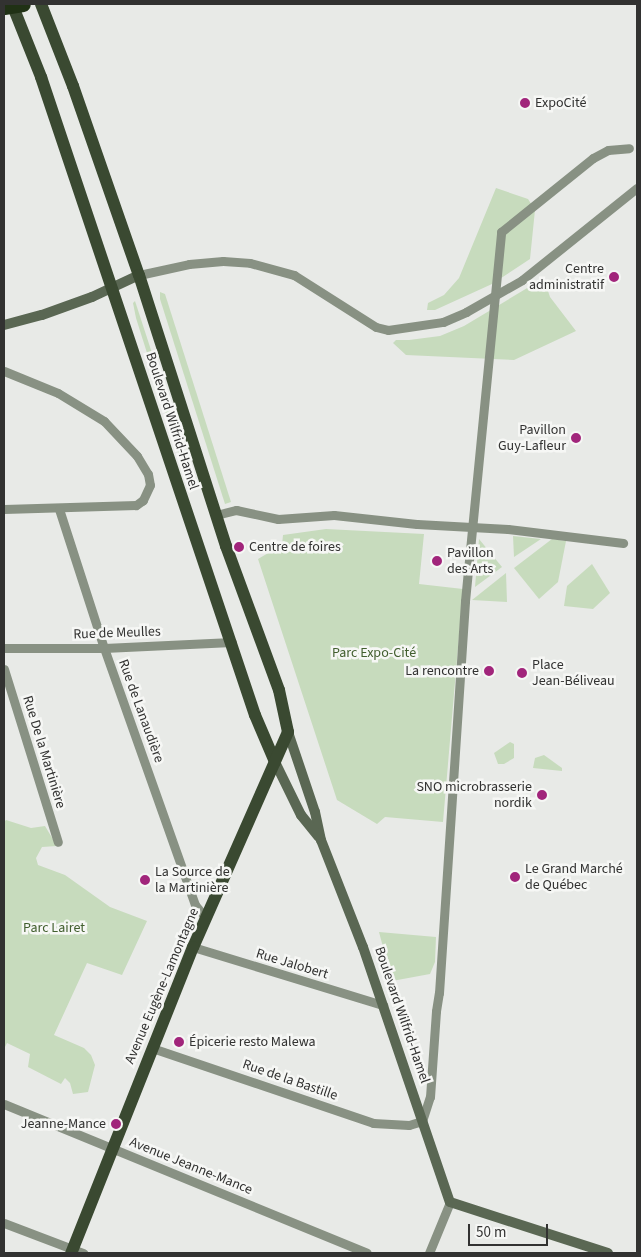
<!DOCTYPE html>
<html>
<head>
<meta charset="utf-8">
<style>
	body { margin:0 }
	#map { position:relative; width:641px; height:1257px; overflow:hidden; background:#e8eae7; font-family:"Source Sans 3",sans-serif }
	div>[style] { position:absolute }
	.green>* { inset:0; background:#c7dbbd }
	.street>* { height:9px; margin:-4.5px; padding:0 4.5px; transform-origin:4.5px; border-radius:4.5px; background:#889183 }
	.secondary>* { height:10px; margin:-5px; padding:0 5px; transform-origin:5px; border-radius:5px; background:#5a6753 }
	.primary>* { height:12px; margin:-6px; padding:0 6px; transform-origin:6px; border-radius:6px; background:#3a4931 }
	.highway>* { height:15px; margin:-7.5px; padding:0 7.5px; transform-origin:7.5px; border-radius:7.5px; background:#203115 }
	.dots>* { width:14px; height:14px; translate:-50% -50%; box-sizing:border-box; border:2px solid #f6f7f5; border-radius:50% }
	span { translate:-50% -50%; white-space:nowrap; text-align:center; line-height:1.15; -webkit-text-stroke:5px #f6f7f5; paint-order:stroke }
	.poi-label { font-size:14px; color:#323231 }
	.left { translate:0 -50%; text-align:left }
	.right { translate:-100% -50%; text-align:right }
	.street-label { font-size:14px; color:#323231 }
	.park-label { font-size:14px; color:#425f2f }
	.frame { position:absolute; inset:0; border:5px solid #323231; pointer-events:none }
	.scale { position:absolute; left:468px; top:1224px; width:80px; height:22px; box-sizing:border-box; border:2px solid #323231; border-top:0; padding-left:6px; font-size:15px; line-height:18px; white-space:nowrap; color:#323231; -webkit-text-stroke:4px #f6f7f5; paint-order:stroke }
</style>
</head>
<body>
<div id="map">
	<div class="green">
		<div style="clip-path:polygon(496px 188px,528px 199px,535px 210px,530px 259px,492px 284px,435px 310px,427px 310px,428px 303px,444px 295px,459px 278px)"></div>
		<div style="clip-path:polygon(539px 281px,546px 285px,550px 297px,576px 331px,514px 360px,406px 355px,393px 343px,396px 340px,409px 340px,440px 336px,464px 326px)"></div>
		<div style="clip-path:polygon(160px 292px,165px 294px,231px 502px,225px 504px,160px 299px)"></div>
		<div style="clip-path:polygon(135px 301px,196px 488px,190px 490px,136px 318px,133px 303px)"></div>
		<div style="clip-path:polygon(326px 529px,424px 534px,419px 584px,463px 589px,443px 822px,385px 817px,377px 824px,337px 800px,258px 559px,282px 545px,283px 535px)"></div>
		<div style="clip-path:polygon(513px 536px,541px 539px,514px 557px)"></div>
		<div style="clip-path:polygon(479px 539px,502px 567px,475px 587px)"></div>
		<div style="clip-path:polygon(552px 539px,566px 541px,558px 582px,539px 599px,514px 568px)"></div>
		<div style="clip-path:polygon(592px 564px,610px 593px,593px 609px,564px 606px,567px 586px)"></div>
		<div style="clip-path:polygon(506px 573px,507px 602px,472px 600px)"></div>
		<div style="clip-path:polygon(510px 742px,514px 744px,514px 758px,504px 764px,498px 764px,494px 753px)"></div>
		<div style="clip-path:polygon(544px 755px,562px 768px,562px 771px,533px 768px,535px 758px)"></div>
		<div style="clip-path:polygon(6px 820px,31px 828px,45px 826px,57px 846px,42px 847px,36px 858px,38px 865px,65px 875px,110px 907px,147px 921px,122px 975px,87px 963px,54px 1035px,84px 1048px,91px 1055px,95px 1065px,88px 1092px,73px 1094px,70px 1083px,65px 1078px,61px 1084px,28px 1067px,30px 1054px,7px 1043px,4px 1049px,4px 822px)"></div>
		<div style="clip-path:polygon(379px 932px,436px 937px,435px 962px,430px 974px,392px 981px)"></div>
	</div>
	<div class="street">
		<div style="left:139px;top:275px;width:51px;rotate:-12.4deg"></div>
		<div style="left:189px;top:264px;width:34px;rotate:-5deg"></div>
		<div style="left:223px;top:261px;width:27px;rotate:4deg"></div>
		<div style="left:250px;top:263px;width:46px;rotate:15.3deg"></div>
		<div style="left:294px;top:275px;width:97px;rotate:32.4deg"></div>
		<div style="left:376px;top:327px;width:12px;rotate:14deg"></div>
		<div style="left:388px;top:330px;width:56px;rotate:-8.3deg"></div>
		<div style="left:443px;top:322px;width:25px;rotate:-23deg"></div>
		<div style="left:466px;top:312px;width:64px;rotate:-29.7deg"></div>
		<div style="left:522px;top:280px;width:147px;rotate:-38.7deg"></div>
		<div style="left:4px;top:371px;width:58px;rotate:22.2deg"></div>
		<div style="left:58px;top:393px;width:54px;rotate:31.3deg"></div>
		<div style="left:104px;top:421px;width:48px;rotate:46.7deg"></div>
		<div style="left:137px;top:456px;width:21px;rotate:59deg"></div>
		<div style="left:148px;top:474px;width:11px;rotate:80deg"></div>
		<div style="left:150px;top:485px;width:17px;rotate:115deg"></div>
		<div style="left:143px;top:500px;width:9px;rotate:144deg"></div>
		<div style="left:136px;top:505px;width:132px;rotate:178.3deg"></div>
		<div style="left:59px;top:509px;width:146px;rotate:72.1deg"></div>
		<div style="left:104px;top:648px;width:273px;rotate:70.5deg"></div>
		<div style="left:195px;top:905px;width:17px;rotate:50deg"></div>
		<div style="left:216px;top:515px;width:21px;rotate:-14deg"></div>
		<div style="left:236px;top:510px;width:43px;rotate:12.1deg"></div>
		<div style="left:278px;top:519px;width:56px;rotate:-4.1deg"></div>
		<div style="left:334px;top:515px;width:83px;rotate:6.2deg"></div>
		<div style="left:417px;top:524px;width:91px;rotate:3.1deg"></div>
		<div style="left:508px;top:529px;width:116px;rotate:6.9deg"></div>
		<div style="left:4px;top:648px;width:100px"></div>
		<div style="left:104px;top:648px;width:128px;rotate:-2.7deg"></div>
		<div style="left:4px;top:669px;width:181px;rotate:72.7deg"></div>
		<div style="left:193px;top:947px;width:199px;rotate:17deg"></div>
		<div style="left:152px;top:1048px;width:233px;rotate:18.7deg"></div>
		<div style="left:373px;top:1123px;width:36px;rotate:3deg"></div>
		<div style="left:409px;top:1125px;width:14px;rotate:-17deg"></div>
		<div style="left:422px;top:1121px;width:25px;rotate:-72deg"></div>
		<div style="left:430px;top:1097px;width:86px;rotate:-86deg"></div>
		<div style="left:436px;top:1011px;width:18px;rotate:-81deg"></div>
		<div style="left:439px;top:993px;width:393px;rotate:-86.2deg"></div>
		<div style="left:465px;top:601px;width:371px;rotate:-84.4deg"></div>
		<div style="left:501px;top:232px;width:118px;rotate:-38.8deg"></div>
		<div style="left:593px;top:158px;width:17px;rotate:-28deg"></div>
		<div style="left:608px;top:150px;width:21px;rotate:-5deg"></div>
		<div style="left:4px;top:1104px;width:392px;rotate:22.3deg"></div>
		<div style="left:4px;top:1223px;width:85px;rotate:20.8deg"></div>
		<div style="left:429px;top:1253px;width:55px;rotate:-67.6deg"></div>
	</div>
	<div class="secondary">
		<div style="left:4px;top:325px;width:39px;rotate:-15deg"></div>
		<div style="left:42px;top:315px;width:53px;rotate:-19.8deg"></div>
		<div style="left:92px;top:297px;width:52px;rotate:-25.1deg"></div>
		<div style="left:288px;top:732px;width:84px;rotate:71.4deg"></div>
		<div style="left:315px;top:812px;width:29px;rotate:78deg"></div>
		<div style="left:321px;top:840px;width:115px;rotate:68.6deg"></div>
		<div style="left:363px;top:947px;width:269px;rotate:71.2deg"></div>
		<div style="left:450px;top:1202px;width:166px;rotate:17.9deg"></div>
		<div style="left:275px;top:762px;width:59px;rotate:63.9deg"></div>
		<div style="left:301px;top:815px;width:28px;rotate:51deg"></div>
	</div>
	<div class="primary">
		<div style="left:12px;top:4px;width:79px;rotate:68.3deg"></div>
		<div style="left:41px;top:77px;width:673px;rotate:71.46deg"></div>
		<div style="left:255px;top:715px;width:51px;rotate:66.9deg"></div>
		<div style="left:41px;top:4px;width:88px;rotate:68.7deg"></div>
		<div style="left:73px;top:86px;width:200px;rotate:70.8deg"></div>
		<div style="left:139px;top:275px;width:285px;rotate:72.2deg"></div>
		<div style="left:226px;top:546px;width:153px;rotate:69.8deg"></div>
		<div style="left:279px;top:690px;width:43px;rotate:77.9deg"></div>
		<div style="left:288px;top:732px;width:235px;rotate:113.8deg"></div>
		<div style="left:193px;top:947px;width:329px;rotate:111.7deg"></div>
	</div>
	<div class="highway">
		<div style="left:4px;top:7px;width:19px;rotate:-9deg"></div>
	</div>
	<div class="dots">
		<div style="left:525px;top:103px;background:#a1257b"></div>
		<div style="left:614px;top:277px;background:#a1257b"></div>
		<div style="left:576px;top:438px;background:#a1257b"></div>
		<div style="left:239px;top:547px;background:#a1257b"></div>
		<div style="left:437px;top:561px;background:#a1257b"></div>
		<div style="left:489px;top:671px;background:#a1257b"></div>
		<div style="left:522px;top:673px;background:#a1257b"></div>
		<div style="left:542px;top:795px;background:#a1257b"></div>
		<div style="left:515px;top:877px;background:#a1257b"></div>
		<div style="left:145px;top:880px;background:#a1257b"></div>
		<div style="left:179px;top:1042px;background:#a1257b"></div>
		<div style="left:116px;top:1124px;background:#a1257b"></div>
	</div>
	<div class="poi-label">
		<span class="left" style="left:535px;top:103px">ExpoCité</span>
		<span class="right" style="left:604px;top:277px">Centre<br>administratif</span>
		<span class="right" style="left:566px;top:438px">Pavillon<br>Guy-Lafleur</span>
		<span class="left" style="left:249px;top:547px">Centre de foires</span>
		<span class="left" style="left:447px;top:561px">Pavillon<br>des Arts</span>
		<span class="left" style="left:532px;top:673px">Place<br>Jean-Béliveau</span>
		<span class="right" style="left:479px;top:671px">La rencontre</span>
		<span class="right" style="left:532px;top:795px">SNO microbrasserie<br>nordik</span>
		<span class="left" style="left:525px;top:877px">Le Grand Marché<br>de Québec</span>
		<span class="left" style="left:155px;top:880px">La Source de<br>la Martinière</span>
		<span class="left" style="left:189px;top:1042px">Épicerie resto Malewa</span>
		<span class="right" style="left:106px;top:1124px">Jeanne-Mance</span>
	</div>
	<div class="street-label">
		<span style="left:172px;top:421px;rotate:72deg">Boulevard Wilfrid-Hamel</span>
		<span style="left:117px;top:633px;rotate:-2deg">Rue de Meulles</span>
		<span style="left:141px;top:711px;rotate:70deg">Rue de Lanaudière</span>
		<span style="left:44px;top:752px;rotate:73deg">Rue De la Martinière</span>
		<span style="left:292px;top:964px;rotate:17deg">Rue Jalobert</span>
		<span style="left:162px;top:986px;rotate:-67deg">Avenue Eugène-Lamontagne</span>
		<span style="left:402px;top:1015px;rotate:71deg">Boulevard Wilfrid-Hamel</span>
		<span style="left:290px;top:1080px;rotate:19deg">Rue de la Bastille</span>
		<span style="left:191px;top:1166px;rotate:22deg">Avenue Jeanne-Mance</span>
	</div>
	<div class="park-label">
		<span style="left:374px;top:653px">Parc Expo-Cité</span>
		<span style="left:54px;top:928px">Parc Lairet</span>
	</div>
	<div class="frame"></div>
	<div class="scale">50 m</div>
</div>
</body>
</html>
